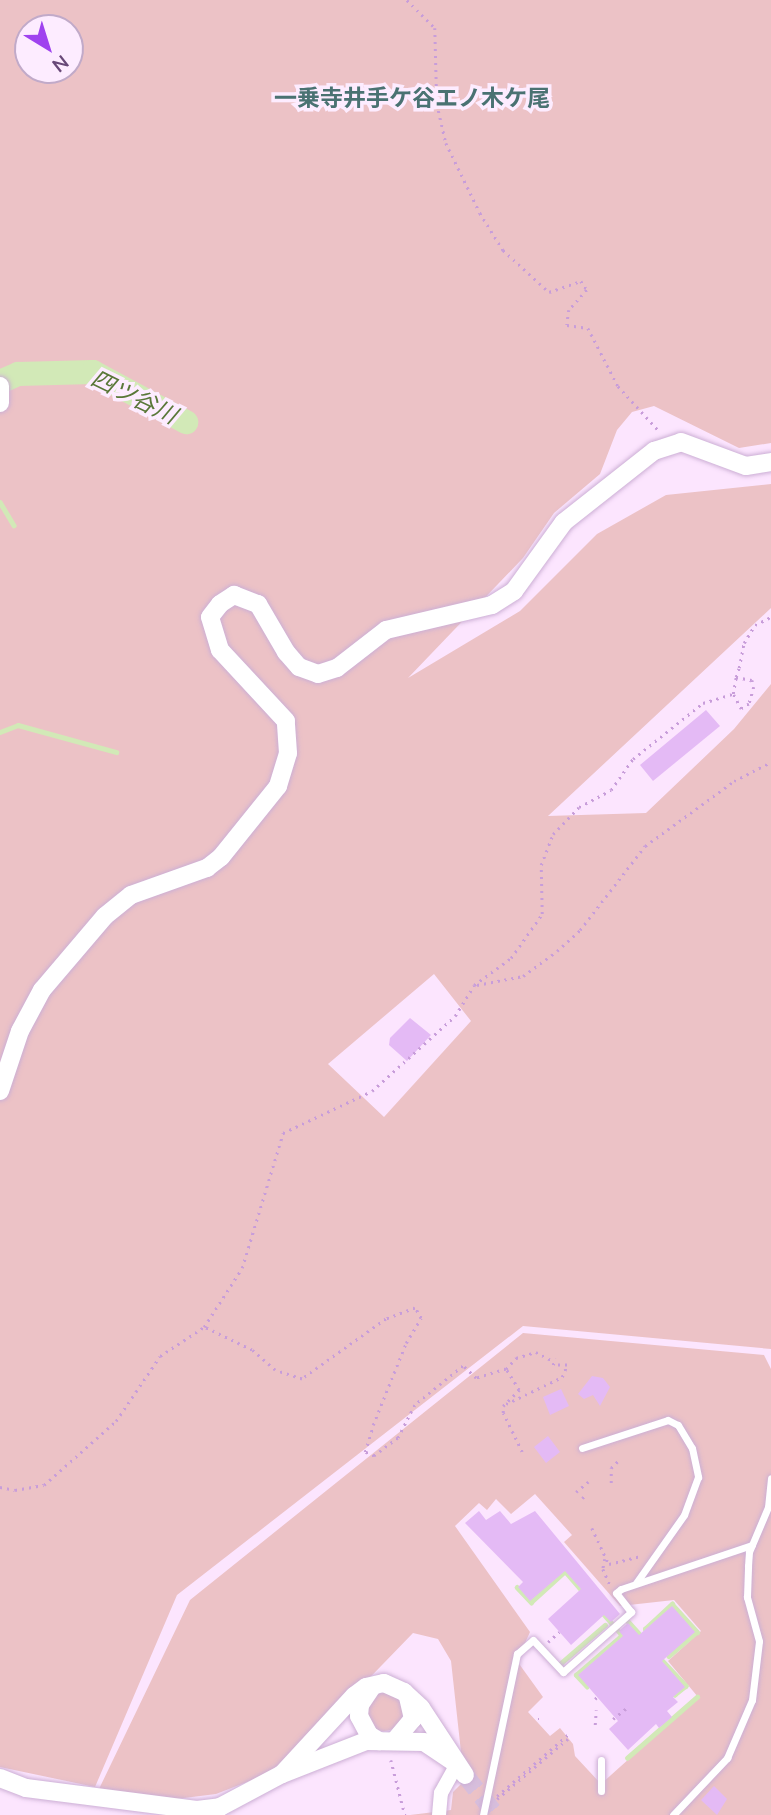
<!DOCTYPE html>
<html>
<head>
<meta charset="utf-8">
<style>
	body { margin:0 }
	#map { position:relative; width:771px; height:1815px; overflow:hidden; background:#fce5fe; font-family:Mulish,"Noto Sans JP",sans-serif }
	div>[style] { position:absolute }
	.green>* { inset:0; background:#ecc2c6 }
	.round { border-radius:50% }
	.stream>* { height:4.5px; margin:-2.25px; padding:0 2.25px; transform-origin:2.25px; border-radius:2.25px; background:#d2e9b7 }
	.river>* { height:24px; margin:-12px; padding:0 12px; transform-origin:12px; border-radius:12px; background:#d2e9b7 }
	.building>* { inset:0; background:#e4baf5 }
	.tertiary-tunnel>* { height:18px; margin-top:-9px; transform-origin:0; background:repeating-linear-gradient(90deg,#d7bedc 0 18px,transparent 0 27px) }
	.path>* { height:2.5px; margin-top:-1.25px; transform-origin:0; background:repeating-linear-gradient(90deg,#c89dda 0 2px,transparent 0 7px) }
	.roads { filter:drop-shadow(0 0 2px #ccafd5) drop-shadow(0 0 2px #ccafd5) }
	.service>* { height:7px; margin:-3.5px; padding:0 3.5px; transform-origin:3.5px; border-radius:3.5px; background:#fff }
	.minor>* { height:14px; margin:-7px; padding:0 7px; transform-origin:7px; border-radius:7px; background:#fff }
	.tertiary>* { height:18px; margin:-9px; padding:0 9px; transform-origin:9px; border-radius:9px; background:#fff }
	span { translate:-50% -50%; white-space:nowrap; text-align:center; line-height:1.15; -webkit-text-stroke:7px #fdecff; paint-order:stroke }
	.neighbourhood-label { font-size:23px; color:#4a7272; font-weight:700 }
	.water-label { font-size:23px; color:#597738; font-style:italic }
	.north { position:absolute; left:14px; top:14px; width:70px; height:70px; box-sizing:border-box; background:#fdecff; border:2px solid #c1aac9; border-radius:50%; rotate:142deg; font-size:19px; font-weight:700; line-height:28px; text-align:center; color:#684878 }
	.north::after { content:''; display:block; margin:auto; width:24px; height:32px; background:#9f42ef; clip-path:polygon(50% 0,100% 100%,50% 72%,0 100%) }
</style>
</head>
<body>
<div id="map">
	<div class="green">
		<div style="clip-path:polygon(evenodd,0 0,771px 0,771px 443px,739px 448px,654px 406px,632px 412px,617px 430px,600px 474px,554px 513px,523px 558px,408px 678px,520px 611px,597px 534px,666px 495px,771px 484px,771px 608px,548px 816px,646px 813px,734px 729px,771px 684px,771px 1349px,523px 1326px,177px 1595px,95px 1787px,0 1767px,0 0,28px 28px,70px 28px,70px 70px,28px 70px,28px 28px,0 0,434px 974px,471px 1021px,384px 1117px,328px 1064px,434px 974px)"></div>
		<div style="clip-path:polygon(evenodd,523px 1333px,764px 1355px,771px 1369px,771px 1815px,410px 1815px,451px 1810px,453px 1792px,472px 1773px,461px 1752px,451px 1661px,438px 1639px,413px 1633px,291px 1759px,257px 1778px,216px 1794px,176px 1799px,99px 1789px,190px 1600px,523px 1333px,535px 1494px,572px 1535px,564px 1542px,620px 1606px,674px 1600px,701px 1631px,668px 1661px,698px 1697px,601px 1784px,575px 1756px,573px 1744px,560px 1728px,550px 1736px,528px 1712px,543px 1697px,517px 1661px,530px 1632px,455px 1526px,479px 1503px,487px 1510px,496px 1499px,511px 1514px,535px 1494px)"></div>
		<div class="round" style="left:365px;top:1693px;width:38px;height:38px"></div>
	</div>
	<div class="stream">
		<div style="left:0;top:502px;width:27px;rotate:59deg"></div>
		<div style="left:0;top:732px;width:19px;rotate:-21deg"></div>
		<div style="left:18px;top:725px;width:102px;rotate:15.4deg"></div>
		<div style="left:517px;top:1587px;width:21px;rotate:47deg"></div>
		<div style="left:531px;top:1602px;width:46px;rotate:-42.4deg"></div>
		<div style="left:565px;top:1571px;width:29px;rotate:49deg"></div>
		<div style="left:602px;top:1612px;width:37px;rotate:49deg"></div>
		<div style="left:626px;top:1619px;width:24px;rotate:48deg"></div>
		<div style="left:646px;top:1633px;width:4px;rotate:-104deg"></div>
		<div style="left:645px;top:1629px;width:37px;rotate:-43deg"></div>
		<div style="left:672px;top:1604px;width:38px;rotate:48deg"></div>
		<div style="left:697px;top:1632px;width:37px;rotate:139deg"></div>
		<div style="left:669px;top:1656px;width:4px;rotate:-146deg"></div>
		<div style="left:660px;top:1658px;width:38px;rotate:47deg"></div>
		<div style="left:686px;top:1686px;width:14px;rotate:141deg"></div>
		<div style="left:675px;top:1695px;width:6px;rotate:-135deg"></div>
		<div style="left:561px;top:1663px;width:58px;rotate:-40.8deg"></div>
		<div style="left:587px;top:1687px;width:16px;rotate:-133deg"></div>
		<div style="left:576px;top:1675px;width:58px;rotate:-40.8deg"></div>
		<div style="left:620px;top:1637px;width:5px;rotate:53deg"></div>
		<div style="left:627px;top:1758px;width:93px;rotate:-41.1deg"></div>
	</div>
	<div class="river">
		<div style="left:0;top:382px;width:20px;rotate:-24deg"></div>
		<div style="left:18px;top:374px;width:75px;rotate:-1.5deg"></div>
		<div style="left:93px;top:372px;width:106px;rotate:28.3deg"></div>
	</div>
	<div class="building">
		<div style="clip-path:polygon(706px 710px,720px 726px,653px 781px,640px 765px)"></div>
		<div style="clip-path:polygon(410px 1018px,431px 1035px,407px 1061px,389px 1045px,390px 1038px)"></div>
		<div style="clip-path:polygon(592px 1376px,603px 1378px,610px 1387px,600px 1406px,593px 1395px,584px 1399px,578px 1394px)"></div>
		<div style="clip-path:polygon(561px 1389px,569px 1406px,550px 1415px,543px 1397px)"></div>
		<div style="clip-path:polygon(548px 1436px,560px 1452px,546px 1463px,534px 1447px)"></div>
		<div style="clip-path:polygon(479px 1511px,486px 1520px,500px 1511px,511px 1524px,535px 1511px,620px 1614px,611px 1622px,604px 1615px,571px 1645px,548px 1619px,581px 1589px,565px 1571px,530px 1601px,518px 1587px,523px 1582px,465px 1523px)"></div>
		<div style="clip-path:polygon(672px 1606px,695px 1632px,662px 1661px,685px 1687px,673px 1697px,678px 1702px,667px 1711px,672px 1717px,659px 1728px,656px 1724px,628px 1750px,609px 1729px,618px 1721px,578px 1675px,623px 1636px,619px 1631px,628px 1623px,639px 1635px)"></div>
		<div style="clip-path:polygon(714px 1786px,727px 1799px,717px 1815px,701px 1800px)"></div>
	</div>
	<div class="tertiary-tunnel">
		<div style="left:465px;top:1775px;width:51px;rotate:52.2deg"></div>
	</div>
	<div class="path">
		<div style="left:407px;top:0;width:40px;rotate:45deg"></div>
		<div style="left:435px;top:28px;width:76px;rotate:88.5deg"></div>
		<div style="left:437px;top:104px;width:40px;rotate:77deg"></div>
		<div style="left:446px;top:143px;width:78px;rotate:64.1deg"></div>
		<div style="left:480px;top:213px;width:44px;rotate:58.1deg"></div>
		<div style="left:503px;top:250px;width:62px;rotate:42.4deg"></div>
		<div style="left:549px;top:292px;width:34px;rotate:-19deg"></div>
		<div style="left:581px;top:281px;width:11px;rotate:56deg"></div>
		<div style="left:587px;top:290px;width:27px;rotate:132deg"></div>
		<div style="left:569px;top:310px;width:15px;rotate:98deg"></div>
		<div style="left:567px;top:325px;width:21px;rotate:8deg"></div>
		<div style="left:588px;top:328px;width:65px;rotate:62.7deg"></div>
		<div style="left:618px;top:386px;width:62px;rotate:47.6deg"></div>
		<div style="left:736px;top:677px;width:16px;rotate:11deg"></div>
		<div style="left:752px;top:680px;width:7px;rotate:74deg"></div>
		<div style="left:754px;top:687px;width:18px;rotate:106deg"></div>
		<div style="left:749px;top:704px;width:9px;rotate:148deg"></div>
		<div style="left:741px;top:709px;width:17px;rotate:-118deg"></div>
		<div style="left:733px;top:694px;width:17px;rotate:-80deg"></div>
		<div style="left:736px;top:677px;width:9px;rotate:-72deg"></div>
		<div style="left:739px;top:668px;width:25px;rotate:-79deg"></div>
		<div style="left:744px;top:643px;width:21px;rotate:-59deg"></div>
		<div style="left:755px;top:625px;width:18px;rotate:-27deg"></div>
		<div style="left:477px;top:985px;width:47px;rotate:-11.1deg"></div>
		<div style="left:523px;top:976px;width:42px;rotate:-36.3deg"></div>
		<div style="left:557px;top:951px;width:31px;rotate:-42deg"></div>
		<div style="left:580px;top:930px;width:106px;rotate:-52.3deg"></div>
		<div style="left:645px;top:846px;width:110px;rotate:-36.1deg"></div>
		<div style="left:734px;top:781px;width:42px;rotate:-27.2deg"></div>
		<div style="left:506px;top:1369px;width:31px;rotate:163deg"></div>
		<div style="left:476px;top:1378px;width:18px;rotate:-137deg"></div>
		<div style="left:463px;top:1366px;width:62px;rotate:140.9deg"></div>
		<div style="left:415px;top:1405px;width:37px;rotate:117deg"></div>
		<div style="left:398px;top:1438px;width:30px;rotate:143deg"></div>
		<div style="left:374px;top:1456px;width:10px;rotate:-156deg"></div>
		<div style="left:365px;top:1452px;width:28px;rotate:-73deg"></div>
		<div style="left:373px;top:1425px;width:88px;rotate:-68.1deg"></div>
		<div style="left:406px;top:1343px;width:29px;rotate:-59deg"></div>
		<div style="left:421px;top:1318px;width:12px;rotate:-121deg"></div>
		<div style="left:415px;top:1308px;width:31px;rotate:159deg"></div>
		<div style="left:386px;top:1319px;width:103px;rotate:144.5deg"></div>
		<div style="left:302px;top:1379px;width:28px;rotate:-162deg"></div>
		<div style="left:275px;top:1370px;width:30px;rotate:-139deg"></div>
		<div style="left:252px;top:1350px;width:53px;rotate:-154.4deg"></div>
		<div style="left:204px;top:1327px;width:70px;rotate:-57.2deg"></div>
		<div style="left:242px;top:1268px;width:141px;rotate:-73.1deg"></div>
		<div style="left:283px;top:1133px;width:98px;rotate:-25.3deg"></div>
		<div style="left:372px;top:1091px;width:112px;rotate:-42.1deg"></div>
		<div style="left:455px;top:1016px;width:36px;rotate:-58deg"></div>
		<div style="left:474px;top:985px;width:46px;rotate:-36.1deg"></div>
		<div style="left:511px;top:958px;width:54px;rotate:-54.8deg"></div>
		<div style="left:542px;top:914px;width:49px;rotate:-91.2deg"></div>
		<div style="left:541px;top:865px;width:33px;rotate:-69deg"></div>
		<div style="left:553px;top:834px;width:37px;rotate:-46deg"></div>
		<div style="left:579px;top:807px;width:36px;rotate:-28deg"></div>
		<div style="left:611px;top:790px;width:38px;rotate:-55deg"></div>
		<div style="left:633px;top:759px;width:90px;rotate:-38.7deg"></div>
		<div style="left:703px;top:703px;width:31px;rotate:-17deg"></div>
		<div style="left:506px;top:1404px;width:62px;rotate:-25.7deg"></div>
		<div style="left:562px;top:1377px;width:13px;rotate:-67deg"></div>
		<div style="left:567px;top:1365px;width:14px;rotate:180deg"></div>
		<div style="left:553px;top:1365px;width:7px;rotate:-74deg"></div>
		<div style="left:522px;top:1452px;width:43px;rotate:-116deg"></div>
		<div style="left:503px;top:1413px;width:7px;rotate:-90deg"></div>
		<div style="left:503px;top:1406px;width:23px;rotate:-45deg"></div>
		<div style="left:519px;top:1390px;width:25px;rotate:-122deg"></div>
		<div style="left:506px;top:1369px;width:15px;rotate:-48deg"></div>
		<div style="left:516px;top:1358px;width:21px;rotate:-17deg"></div>
		<div style="left:536px;top:1352px;width:17px;rotate:28deg"></div>
		<div style="left:611px;top:1483px;width:15px;rotate:-90deg"></div>
		<div style="left:611px;top:1468px;width:11px;rotate:-45deg"></div>
		<div style="left:0;top:1487px;width:15px;rotate:11deg"></div>
		<div style="left:15px;top:1490px;width:29px;rotate:-10deg"></div>
		<div style="left:44px;top:1485px;width:96px;rotate:-41.6deg"></div>
		<div style="left:116px;top:1421px;width:78px;rotate:-55.9deg"></div>
		<div style="left:160px;top:1356px;width:53px;rotate:-33.4deg"></div>
		<div style="left:576px;top:1492px;width:16px;rotate:-40deg"></div>
		<div style="left:582px;top:1498px;width:4px;rotate:-34deg"></div>
		<div style="left:592px;top:1528px;width:40px;rotate:65deg"></div>
		<div style="left:609px;top:1564px;width:34px;rotate:-14deg"></div>
		<div style="left:605px;top:1559px;width:10px;rotate:101deg"></div>
		<div style="left:603px;top:1569px;width:17px;rotate:66deg"></div>
		<div style="left:548px;top:1642px;width:15px;rotate:-42deg"></div>
		<div style="left:595px;top:1699px;width:3px;rotate:-45deg"></div>
		<div style="left:538px;top:1719px;width:1px"></div>
		<div style="left:613px;top:1719px;width:19px;rotate:-39deg"></div>
		<div style="left:595px;top:1725px;width:15px;rotate:-86deg"></div>
		<div style="left:391px;top:1760px;width:57px;rotate:75.7deg"></div>
		<div style="left:497px;top:1796px;width:96px;rotate:-40.8deg"></div>
		<div style="left:497px;top:1799px;width:97px;rotate:-40.4deg"></div>
	</div>
	<div class="roads">
		<div class="service">
			<div style="left:582px;top:1448px;width:90px;rotate:-18deg"></div>
			<div style="left:668px;top:1420px;width:11px;rotate:27deg"></div>
			<div style="left:678px;top:1425px;width:27px;rotate:59deg"></div>
			<div style="left:692px;top:1448px;width:30px;rotate:78deg"></div>
			<div style="left:698px;top:1477px;width:40px;rotate:110.2deg"></div>
			<div style="left:684px;top:1515px;width:83px;rotate:125.2deg"></div>
			<div style="left:601px;top:1791px;width:31px;rotate:-90deg"></div>
			<div style="left:483px;top:1815px;width:165px;rotate:-78.1deg"></div>
			<div style="left:517px;top:1654px;width:21px;rotate:-41deg"></div>
			<div style="left:533px;top:1640px;width:44px;rotate:46.8deg"></div>
			<div style="left:563px;top:1672px;width:91px;rotate:-41.4deg"></div>
			<div style="left:631px;top:1612px;width:24px;rotate:-128deg"></div>
			<div style="left:616px;top:1593px;width:6px;rotate:-39deg"></div>
			<div style="left:621px;top:1589px;width:138px;rotate:-18.6deg"></div>
			<div style="left:673px;top:1815px;width:79px;rotate:-46.5deg"></div>
			<div style="left:727px;top:1758px;width:63px;rotate:-66.7deg"></div>
			<div style="left:752px;top:1700px;width:59px;rotate:-83.2deg"></div>
			<div style="left:759px;top:1641px;width:46px;rotate:-105.3deg"></div>
			<div style="left:747px;top:1597px;width:31px;rotate:-88deg"></div>
			<div style="left:748px;top:1566px;width:14px;rotate:-86deg"></div>
			<div style="left:749px;top:1552px;width:49px;rotate:-67.1deg"></div>
			<div style="left:768px;top:1507px;width:29px;rotate:-84deg"></div>
		</div>
		<div class="minor">
			<div style="left:439px;top:1815px;width:22px;rotate:-85deg"></div>
			<div style="left:441px;top:1793px;width:33px;rotate:-61deg"></div>
		</div>
		<div class="tertiary">
			<div style="left:0;top:386px;width:17px;rotate:90deg"></div>
			<div style="left:0;top:1091px;width:63px;rotate:-71.6deg"></div>
			<div style="left:20px;top:1031px;width:47px;rotate:-61.8deg"></div>
			<div style="left:42px;top:990px;width:97px;rotate:-49.6deg"></div>
			<div style="left:105px;top:916px;width:33px;rotate:-39deg"></div>
			<div style="left:131px;top:895px;width:81px;rotate:-19.6deg"></div>
			<div style="left:207px;top:868px;width:18px;rotate:-38deg"></div>
			<div style="left:221px;top:857px;width:91px;rotate:-51.2deg"></div>
			<div style="left:278px;top:786px;width:34px;rotate:-73deg"></div>
			<div style="left:288px;top:753px;width:32px;rotate:-94deg"></div>
			<div style="left:286px;top:721px;width:97px;rotate:-132.9deg"></div>
			<div style="left:220px;top:650px;width:34px;rotate:-107deg"></div>
			<div style="left:210px;top:617px;width:16px;rotate:-52deg"></div>
			<div style="left:220px;top:604px;width:17px;rotate:-33deg"></div>
			<div style="left:234px;top:595px;width:26px;rotate:21deg"></div>
			<div style="left:258px;top:604px;width:56px;rotate:59.7deg"></div>
			<div style="left:286px;top:652px;width:20px;rotate:49deg"></div>
			<div style="left:299px;top:667px;width:20px;rotate:20deg"></div>
			<div style="left:318px;top:674px;width:20px;rotate:-18deg"></div>
			<div style="left:337px;top:668px;width:62px;rotate:-37.8deg"></div>
			<div style="left:386px;top:630px;width:109px;rotate:-13.3deg"></div>
			<div style="left:492px;top:605px;width:26px;rotate:-32deg"></div>
			<div style="left:514px;top:591px;width:85px;rotate:-54.1deg"></div>
			<div style="left:564px;top:522px;width:115px;rotate:-38.3deg"></div>
			<div style="left:654px;top:451px;width:28px;rotate:-18deg"></div>
			<div style="left:681px;top:442px;width:69px;rotate:20.3deg"></div>
			<div style="left:746px;top:466px;width:25px;rotate:-9deg"></div>
			<div style="left:372px;top:1687px;width:22px;rotate:124deg"></div>
			<div style="left:360px;top:1705px;width:11px;rotate:95deg"></div>
			<div style="left:359px;top:1716px;width:21px;rotate:62deg"></div>
			<div style="left:369px;top:1735px;width:12px;rotate:31deg"></div>
			<div style="left:396px;top:1739px;width:26px;rotate:-50deg"></div>
			<div style="left:413px;top:1719px;width:23px;rotate:-103deg"></div>
			<div style="left:282px;top:1774px;width:106px;rotate:-47.3deg"></div>
			<div style="left:354px;top:1696px;width:15px;rotate:-37deg"></div>
			<div style="left:366px;top:1687px;width:18px;rotate:-13deg"></div>
			<div style="left:384px;top:1683px;width:22px;rotate:24deg"></div>
			<div style="left:404px;top:1692px;width:23px;rotate:43deg"></div>
			<div style="left:421px;top:1708px;width:80px;rotate:56.7deg"></div>
			<div style="left:0;top:1778px;width:28px;rotate:21deg"></div>
			<div style="left:26px;top:1788px;width:172px;rotate:7.3deg"></div>
			<div style="left:197px;top:1810px;width:23px;rotate:-7deg"></div>
			<div style="left:220px;top:1807px;width:70px;rotate:-28deg"></div>
			<div style="left:282px;top:1774px;width:90px;rotate:-21.4deg"></div>
			<div style="left:366px;top:1741px;width:58px;rotate:1deg"></div>
			<div style="left:424px;top:1742px;width:40px;rotate:34deg"></div>
		</div>
	</div>
	<div class="neighbourhood-label">
		<span style="left:412px;top:98px">一乗寺井手ケ谷エノ木ケ尾</span>
	</div>
	<div class="water-label">
		<span style="left:134px;top:397px;rotate:26deg">四ツ谷川</span>
	</div>
	<div class="north">N</div>
</div>
</body>
</html>
